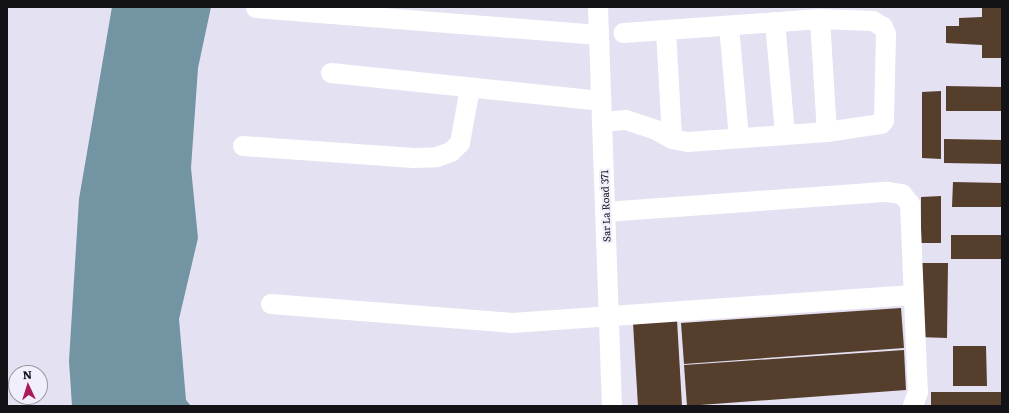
<!DOCTYPE html>
<html>
<head>
<meta charset="utf-8">
<style>
	body { margin:0 }
	#map { position:relative; width:1009px; height:413px; overflow:hidden; background:#e4e1f2; font-family:Literata,serif }
	div>[style] { position:absolute }
	.water>* { inset:0; background:#7294a3 }
	.building>* { inset:0; background:#563e2c }
	.minor>* { height:20px; margin:-10px; padding:0 10px; transform-origin:10px; border-radius:10px; background:#fff }
	span { translate:-50% -50%; white-space:nowrap; text-align:center; line-height:1.15; -webkit-text-stroke:4px #f1effc; paint-order:stroke }
	.street-label { font-size:10px; color:#131217 }
	.frame { position:absolute; inset:0; border:8px solid #131217; pointer-events:none }
	.north { position:absolute; left:8px; top:365px; width:40px; height:40px; box-sizing:border-box; background:#f1effc; border:1px solid #9897a0; border-radius:50%; rotate:356deg; font-size:11px; font-weight:700; line-height:16px; text-align:center; color:#131217 }
	.north::after { content:''; display:block; margin:auto; width:14px; height:18px; background:#a91b5a; clip-path:polygon(50% 0,100% 100%,50% 72%,0 100%) }
</style>
</head>
<body>
<div id="map">
	<div class="water">
		<div style="clip-path:polygon(112px 7px,211px 7px,198px 68px,191px 168px,198px 238px,179px 319px,186px 400px,191px 406px,72px 406px,69px 361px,79px 199px)"></div>
	</div>
	<div class="building">
		<div style="clip-path:polygon(982px 8px,1002px 8px,1002px 58px,982px 58px,982px 45px,946px 43px,946px 26px,959px 26px,959px 18px,982px 17px)"></div>
		<div style="clip-path:polygon(946px 86px,1002px 87px,1002px 111px,946px 111px)"></div>
		<div style="clip-path:polygon(941px 91px,941px 159px,922px 158px,922px 92px)"></div>
		<div style="clip-path:polygon(944px 139px,1002px 140px,1002px 164px,944px 163px)"></div>
		<div style="clip-path:polygon(953px 182px,1002px 183px,1002px 207px,952px 207px)"></div>
		<div style="clip-path:polygon(941px 196px,941px 243px,921px 243px,921px 197px)"></div>
		<div style="clip-path:polygon(951px 235px,1002px 235px,1002px 259px,951px 259px)"></div>
		<div style="clip-path:polygon(920px 263px,948px 263px,947px 338px,919px 337px)"></div>
		<div style="clip-path:polygon(901px 308px,904px 348px,684px 364px,681px 323px)"></div>
		<div style="clip-path:polygon(677px 320px,682px 406px,638px 406px,633px 323px)"></div>
		<div style="clip-path:polygon(953px 346px,986px 346px,987px 386px,953px 386px)"></div>
		<div style="clip-path:polygon(904px 350px,906px 390px,687px 406px,684px 365px)"></div>
		<div style="clip-path:polygon(931px 392px,1002px 392px,1002px 406px,931px 406px)"></div>
	</div>
	<div class="minor">
		<div style="left:598px;top:7px;width:399px;rotate:88deg"></div>
		<div style="left:256px;top:8px;width:344px;rotate:4.5deg"></div>
		<div style="left:820px;top:19px;width:113px;rotate:86.5deg"></div>
		<div style="left:775px;top:22px;width:113px;rotate:84.9deg"></div>
		<div style="left:729px;top:26px;width:113px;rotate:84.9deg"></div>
		<div style="left:666px;top:30px;width:109px;rotate:86.8deg"></div>
		<div style="left:331px;top:73px;width:271px;rotate:5.9deg"></div>
		<div style="left:602px;top:122px;width:24px;rotate:-5deg"></div>
		<div style="left:626px;top:120px;width:32px;rotate:18deg"></div>
		<div style="left:656px;top:130px;width:18px;rotate:29deg"></div>
		<div style="left:672px;top:139px;width:16px;rotate:11deg"></div>
		<div style="left:688px;top:142px;width:139px;rotate:-4.1deg"></div>
		<div style="left:827px;top:132px;width:55px;rotate:-8.4deg"></div>
		<div style="left:881px;top:124px;width:4px;rotate:-45deg"></div>
		<div style="left:884px;top:121px;width:87px;rotate:-88.7deg"></div>
		<div style="left:886px;top:34px;width:8px;rotate:-113deg"></div>
		<div style="left:883px;top:27px;width:12px;rotate:-149deg"></div>
		<div style="left:873px;top:21px;width:53px;rotate:-177.8deg"></div>
		<div style="left:820px;top:19px;width:197px;rotate:175.9deg"></div>
		<div style="left:243px;top:146px;width:171px;rotate:4deg"></div>
		<div style="left:414px;top:158px;width:23px;rotate:-2deg"></div>
		<div style="left:437px;top:157px;width:15px;rotate:-20deg"></div>
		<div style="left:451px;top:152px;width:13px;rotate:-45deg"></div>
		<div style="left:460px;top:143px;width:56px;rotate:-79.7deg"></div>
		<div style="left:605px;top:212px;width:283px;rotate:-4.1deg"></div>
		<div style="left:887px;top:192px;width:15px;rotate:8deg"></div>
		<div style="left:902px;top:194px;width:13px;rotate:51deg"></div>
		<div style="left:910px;top:204px;width:188px;rotate:87.6deg"></div>
		<div style="left:918px;top:392px;width:15px;rotate:110deg"></div>
		<div style="left:271px;top:304px;width:242px;rotate:4.5deg"></div>
		<div style="left:512px;top:323px;width:401px;rotate:-4deg"></div>
	</div>
	<div class="street-label">
		<span style="left:605px;top:206px;rotate:-92deg">Sar La Road 371</span>
	</div>
	<div class="frame"></div>
	<div class="north">N</div>
</div>
</body>
</html>
